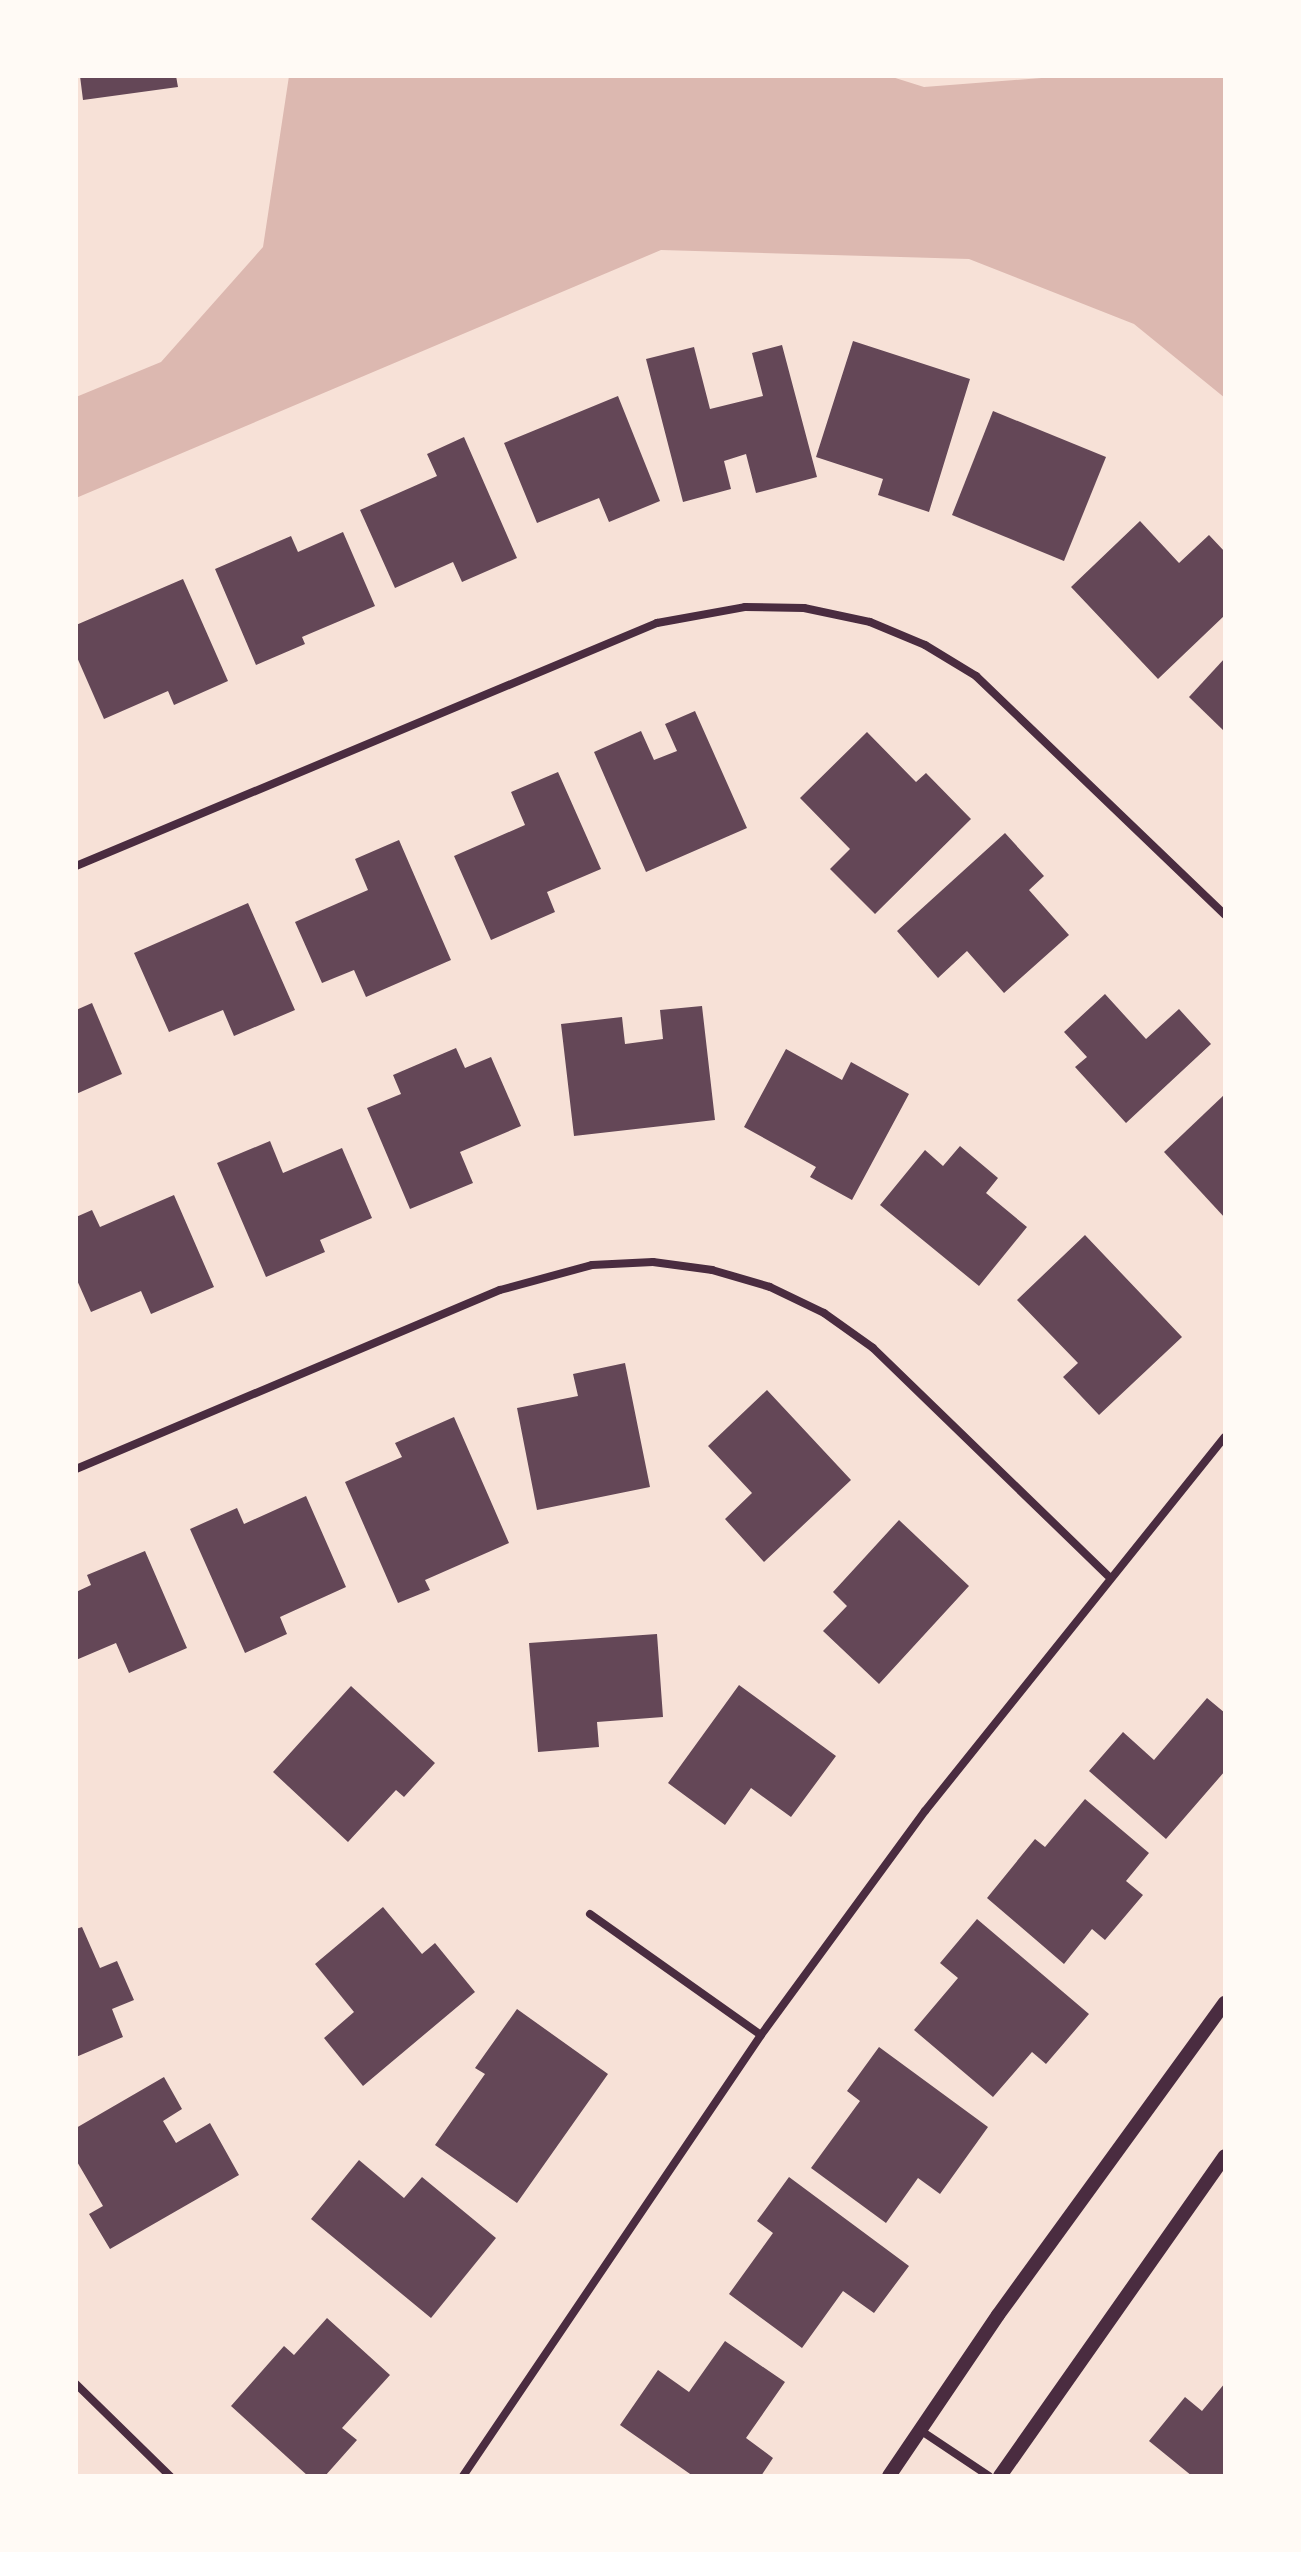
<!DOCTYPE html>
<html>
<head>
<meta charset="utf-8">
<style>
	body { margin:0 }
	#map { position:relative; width:1301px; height:2552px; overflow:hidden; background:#f7e1d7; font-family:Barlow,sans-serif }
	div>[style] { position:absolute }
	.water>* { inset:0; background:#dcb8b0 }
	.building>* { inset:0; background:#644757 }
	.minor>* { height:8px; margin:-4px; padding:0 4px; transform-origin:4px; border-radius:4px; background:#4a2c40 }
	.tertiary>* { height:14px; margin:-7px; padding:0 7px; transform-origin:7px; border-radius:7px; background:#4a2c40 }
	span { translate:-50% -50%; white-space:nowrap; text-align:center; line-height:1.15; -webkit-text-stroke:6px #fffaf5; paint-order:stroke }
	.frame { position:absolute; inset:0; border:78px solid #fffaf5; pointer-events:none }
</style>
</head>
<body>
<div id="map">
	<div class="water">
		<div style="clip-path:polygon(289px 76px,889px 76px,924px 87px,1067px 76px,1225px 76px,1225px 398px,1134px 324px,969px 259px,661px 250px,76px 498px,76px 397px,161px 362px,263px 247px)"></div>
	</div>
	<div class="building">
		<div style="clip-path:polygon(80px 76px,176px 76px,178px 87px,83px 100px)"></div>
		<div style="clip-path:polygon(853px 341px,970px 379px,929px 512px,878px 495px,883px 479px,816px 457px)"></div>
		<div style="clip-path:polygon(782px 345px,817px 477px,756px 493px,746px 454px,724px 461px,731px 489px,683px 502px,646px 359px,694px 347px,710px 409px,763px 396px,752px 353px)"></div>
		<div style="clip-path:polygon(618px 396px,660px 501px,609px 522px,599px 498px,537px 523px,504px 443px)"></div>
		<div style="clip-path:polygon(993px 411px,1106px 457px,1064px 561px,952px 515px)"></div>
		<div style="clip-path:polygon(464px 437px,517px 558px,462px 582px,453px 562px,395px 588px,360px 510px,437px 476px,427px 454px)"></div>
		<div style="clip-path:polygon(1140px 521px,1179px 563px,1209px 535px,1225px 552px,1225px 615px,1158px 679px,1071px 587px)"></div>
		<div style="clip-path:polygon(343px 532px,375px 606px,302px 637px,305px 644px,256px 665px,215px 569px,291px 536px,298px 552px)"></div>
		<div style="clip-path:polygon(183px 579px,228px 681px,174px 705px,168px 691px,104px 719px,76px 655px,76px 625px)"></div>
		<div style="clip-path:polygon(1225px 658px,1225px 732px,1189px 697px)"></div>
		<div style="clip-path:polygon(695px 711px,747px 828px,646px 872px,594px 752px,641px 731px,654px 760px,677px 751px,665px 724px)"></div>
		<div style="clip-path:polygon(867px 732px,916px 782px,926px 773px,971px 819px,875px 914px,830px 869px,850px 849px,800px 798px)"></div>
		<div style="clip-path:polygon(558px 772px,601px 869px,547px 892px,555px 912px,491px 940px,454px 856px,525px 825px,511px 792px)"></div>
		<div style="clip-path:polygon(1005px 833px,1044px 876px,1029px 890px,1069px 935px,1004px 993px,967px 951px,938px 978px,897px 931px)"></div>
		<div style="clip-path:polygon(399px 840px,451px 960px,366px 997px,354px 970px,322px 983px,295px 922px,368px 890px,355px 859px)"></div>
		<div style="clip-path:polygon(248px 903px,295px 1010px,234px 1036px,223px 1010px,169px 1032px,134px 953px)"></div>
		<div style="clip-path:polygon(1105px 994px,1146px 1039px,1179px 1009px,1211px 1044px,1126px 1123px,1075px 1067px,1087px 1057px,1064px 1032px)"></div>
		<div style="clip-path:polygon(92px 1003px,122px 1074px,76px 1094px,76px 1010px)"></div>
		<div style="clip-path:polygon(702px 1006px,715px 1120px,574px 1136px,561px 1024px,622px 1017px,625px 1044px,663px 1039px,660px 1010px)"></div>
		<div style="clip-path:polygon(456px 1048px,465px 1068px,491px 1057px,521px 1126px,460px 1152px,473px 1183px,410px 1209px,367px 1108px,401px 1094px,393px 1075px)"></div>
		<div style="clip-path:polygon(786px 1049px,842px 1080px,851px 1062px,909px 1094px,852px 1200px,810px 1177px,816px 1167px,744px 1127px)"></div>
		<div style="clip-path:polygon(1225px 1094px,1225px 1218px,1164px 1152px)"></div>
		<div style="clip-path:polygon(270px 1141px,283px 1173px,342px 1148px,372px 1218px,320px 1240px,325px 1252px,266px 1277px,217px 1163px)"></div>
		<div style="clip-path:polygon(960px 1146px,998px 1178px,986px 1193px,1027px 1227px,979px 1286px,880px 1205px,925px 1150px,943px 1166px)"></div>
		<div style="clip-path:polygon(174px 1195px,214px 1287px,151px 1314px,141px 1291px,91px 1312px,76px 1278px,76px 1217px,92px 1210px,100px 1227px)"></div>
		<div style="clip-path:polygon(1085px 1235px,1182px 1337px,1099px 1415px,1063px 1377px,1078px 1363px,1017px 1300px)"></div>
		<div style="clip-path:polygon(625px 1363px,650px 1487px,537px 1510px,517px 1408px,578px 1396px,573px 1374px)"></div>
		<div style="clip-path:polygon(767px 1390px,851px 1480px,764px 1562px,725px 1519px,752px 1493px,708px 1446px)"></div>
		<div style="clip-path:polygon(454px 1417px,509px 1543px,425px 1580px,430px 1590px,398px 1603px,345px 1482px,402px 1457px,395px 1443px)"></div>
		<div style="clip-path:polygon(306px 1496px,346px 1587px,280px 1617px,287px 1634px,245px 1653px,190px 1529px,237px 1508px,244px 1524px)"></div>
		<div style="clip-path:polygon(899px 1520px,969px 1586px,879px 1684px,823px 1631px,847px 1606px,833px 1592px)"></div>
		<div style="clip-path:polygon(145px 1551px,187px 1648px,129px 1673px,116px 1643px,76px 1660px,76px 1592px,91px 1585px,87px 1575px)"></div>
		<div style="clip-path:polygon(657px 1634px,663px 1717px,597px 1722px,599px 1747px,538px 1752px,529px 1643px)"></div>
		<div style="clip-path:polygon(739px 1685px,836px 1756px,791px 1817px,751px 1788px,725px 1825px,668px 1783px)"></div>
		<div style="clip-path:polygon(351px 1686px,435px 1763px,404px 1797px,396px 1790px,348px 1842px,273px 1772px)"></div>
		<div style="clip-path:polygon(1207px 1698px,1225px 1713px,1225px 1771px,1166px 1839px,1089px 1771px,1123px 1732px,1154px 1760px)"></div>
		<div style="clip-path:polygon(1085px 1799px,1149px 1853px,1126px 1881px,1143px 1895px,1105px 1940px,1092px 1929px,1064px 1964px,987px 1898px,1035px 1839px,1045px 1847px)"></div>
		<div style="clip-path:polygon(383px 1907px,422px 1954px,435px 1943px,475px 1992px,363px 2086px,324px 2038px,354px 2012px,315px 1964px)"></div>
		<div style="clip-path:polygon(977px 1919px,1089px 2014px,1046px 2064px,1032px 2052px,993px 2097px,914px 2030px,958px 1978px,940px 1963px)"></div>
		<div style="clip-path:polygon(82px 1927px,100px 1968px,117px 1961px,134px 2000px,112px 2009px,123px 2037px,76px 2057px,76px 1929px)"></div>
		<div style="clip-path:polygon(517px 2009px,608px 2074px,517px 2203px,435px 2145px,485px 2074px,475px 2068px)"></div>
		<div style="clip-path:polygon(879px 2047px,988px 2127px,940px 2194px,918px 2178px,886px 2223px,811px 2168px,860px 2101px,847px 2091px)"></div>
		<div style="clip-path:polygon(164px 2077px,182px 2109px,163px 2121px,176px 2143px,210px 2123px,239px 2175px,110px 2249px,89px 2214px,103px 2206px,76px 2160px,76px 2128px)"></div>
		<div style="clip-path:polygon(359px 2160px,404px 2198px,422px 2177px,496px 2238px,431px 2318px,311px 2219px)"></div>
		<div style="clip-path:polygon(789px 2177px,909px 2266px,874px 2313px,843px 2291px,802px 2348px,729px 2294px,773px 2233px,757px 2221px)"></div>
		<div style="clip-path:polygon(327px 2318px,390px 2375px,342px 2428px,357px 2440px,325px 2476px,308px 2476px,231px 2406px,284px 2346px,294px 2355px)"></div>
		<div style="clip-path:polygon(725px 2341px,785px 2382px,746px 2438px,773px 2458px,761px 2476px,693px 2476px,620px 2425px,658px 2370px,689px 2392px)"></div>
		<div style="clip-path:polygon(1225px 2383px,1225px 2476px,1192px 2476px,1149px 2441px,1185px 2397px,1202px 2411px)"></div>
	</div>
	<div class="minor">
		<div style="left:76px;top:866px;width:630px;rotate:-22.7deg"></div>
		<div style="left:657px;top:623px;width:89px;rotate:-10.3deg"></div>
		<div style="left:745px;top:607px;width:59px;rotate:1deg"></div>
		<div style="left:804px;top:608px;width:67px;rotate:12deg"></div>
		<div style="left:870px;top:622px;width:60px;rotate:22.7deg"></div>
		<div style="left:925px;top:645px;width:60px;rotate:31.3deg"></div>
		<div style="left:976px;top:676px;width:345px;rotate:43.8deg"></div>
		<div style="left:76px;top:1469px;width:460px;rotate:-22.9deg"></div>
		<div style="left:500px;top:1290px;width:95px;rotate:-15.2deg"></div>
		<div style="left:592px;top:1265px;width:61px;rotate:-2.8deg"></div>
		<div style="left:653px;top:1262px;width:60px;rotate:7.7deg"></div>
		<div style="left:712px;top:1270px;width:60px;rotate:16.3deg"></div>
		<div style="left:770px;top:1287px;width:60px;rotate:25.7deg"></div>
		<div style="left:824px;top:1313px;width:60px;rotate:35.5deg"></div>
		<div style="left:873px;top:1348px;width:327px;rotate:44.1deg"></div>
		<div style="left:590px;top:1914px;width:209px;rotate:35.3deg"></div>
		<div style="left:76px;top:2384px;width:132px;rotate:44.4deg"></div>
		<div style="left:920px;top:2430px;width:83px;rotate:33.7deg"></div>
		<div style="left:463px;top:2476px;width:532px;rotate:-55.95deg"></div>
		<div style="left:761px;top:2035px;width:278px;rotate:-53.8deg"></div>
		<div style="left:925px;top:1811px;width:479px;rotate:-51.3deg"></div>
	</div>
	<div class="tertiary">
		<div style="left:889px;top:2476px;width:194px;rotate:-55.9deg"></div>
		<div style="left:998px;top:2315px;width:386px;rotate:-54deg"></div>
		<div style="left:1000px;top:2476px;width:391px;rotate:-54.9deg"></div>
	</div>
	<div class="frame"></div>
</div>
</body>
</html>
